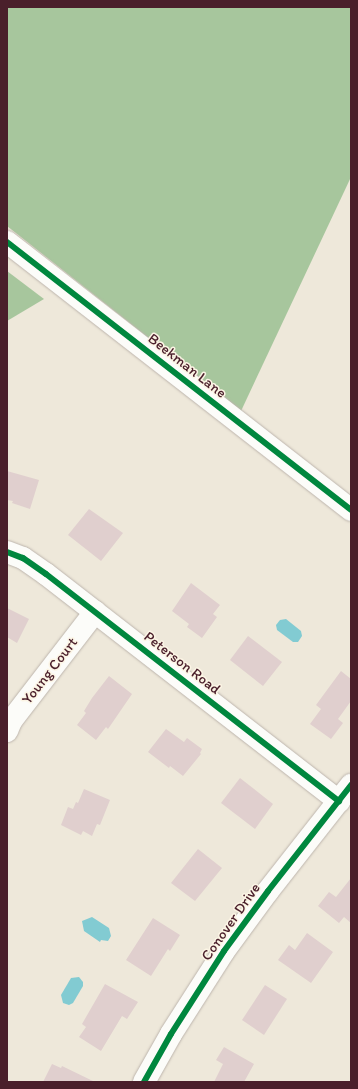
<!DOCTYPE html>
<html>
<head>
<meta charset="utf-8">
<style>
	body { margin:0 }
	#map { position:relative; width:358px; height:1089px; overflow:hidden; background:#eee8da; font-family:Itim,sans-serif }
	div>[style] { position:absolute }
	.forest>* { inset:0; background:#a7c69d }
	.water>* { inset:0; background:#82cbd2 }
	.building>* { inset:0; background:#e0cfce }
	.roads { filter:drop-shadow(0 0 1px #bdb5ad) drop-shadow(0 0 1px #bdb5ad) }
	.minor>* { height:22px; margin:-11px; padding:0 11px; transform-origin:11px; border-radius:11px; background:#fcfcf9 }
	.cycleway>* { height:6px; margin:-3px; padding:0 3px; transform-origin:3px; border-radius:3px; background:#00873e }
	span { translate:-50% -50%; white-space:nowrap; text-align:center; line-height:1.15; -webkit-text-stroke:3px #fcf5e5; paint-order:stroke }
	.street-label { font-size:15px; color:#4a1f2b }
	.frame { position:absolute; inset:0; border:8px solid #4a1f2b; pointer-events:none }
</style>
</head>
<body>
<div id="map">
	<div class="forest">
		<div style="clip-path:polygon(7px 7px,351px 7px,351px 177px,241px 411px,7px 226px)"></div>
		<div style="clip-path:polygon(7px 271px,44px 299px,7px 321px)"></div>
	</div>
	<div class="water">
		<div style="clip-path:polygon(286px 619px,301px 631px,302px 636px,298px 642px,293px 642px,277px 630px,276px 625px,280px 620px)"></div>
		<div style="clip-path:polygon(92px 917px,109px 928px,111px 936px,108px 941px,101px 940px,100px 942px,84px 931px,82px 921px)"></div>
		<div style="clip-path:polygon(79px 977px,83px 982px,83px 986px,73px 1003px,69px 1005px,63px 1003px,61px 995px,71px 978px)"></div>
	</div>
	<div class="building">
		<div style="clip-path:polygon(7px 471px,39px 480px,30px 509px,12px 503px,13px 501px,7px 500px)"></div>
		<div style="clip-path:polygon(89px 509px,123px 533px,101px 561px,68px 535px)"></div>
		<div style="clip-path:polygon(191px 583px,220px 605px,213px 614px,217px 617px,202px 638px,187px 627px,189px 624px,172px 611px)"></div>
		<div style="clip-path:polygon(7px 608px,29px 619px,17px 643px,7px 637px)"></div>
		<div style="clip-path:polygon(248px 636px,282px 662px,263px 686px,230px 660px)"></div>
		<div style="clip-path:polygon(341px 671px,351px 679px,351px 701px,338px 719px,343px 723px,331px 739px,310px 724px,321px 709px,316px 705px)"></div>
		<div style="clip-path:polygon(109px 676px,132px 694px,108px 729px,106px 727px,96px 740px,77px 725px,86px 713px,84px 711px,92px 698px)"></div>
		<div style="clip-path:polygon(166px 729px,184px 742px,187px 738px,202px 749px,200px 753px,201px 754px,183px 776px,170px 766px,169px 768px,148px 752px)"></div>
		<div style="clip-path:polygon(240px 778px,273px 804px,255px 829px,221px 803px)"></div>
		<div style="clip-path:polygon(84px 789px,110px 800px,100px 825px,97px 824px,92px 836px,83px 831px,81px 835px,61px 825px,68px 807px,73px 809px,76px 802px,78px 803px)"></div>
		<div style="clip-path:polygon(198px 849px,222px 868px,195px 901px,171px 883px)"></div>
		<div style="clip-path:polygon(351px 878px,351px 923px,344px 917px,339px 923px,318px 906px,329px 892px,336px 897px)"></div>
		<div style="clip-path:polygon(153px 918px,180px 935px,170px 951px,168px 949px,151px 976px,126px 960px)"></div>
		<div style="clip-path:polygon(307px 933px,333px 952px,311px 983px,278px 960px,289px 945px,295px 950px)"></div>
		<div style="clip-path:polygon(105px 984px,138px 1002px,127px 1019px,122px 1016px,101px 1051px,79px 1037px,86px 1027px,82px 1024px)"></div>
		<div style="clip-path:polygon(265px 985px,287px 999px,264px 1035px,242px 1020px)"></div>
		<div style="clip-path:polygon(224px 1047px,254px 1064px,244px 1082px,214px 1082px,223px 1064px,216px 1060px)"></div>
		<div style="clip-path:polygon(52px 1064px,61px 1068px,62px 1066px,95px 1082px,43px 1082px)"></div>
	</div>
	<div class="roads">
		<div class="minor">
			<div style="left:7px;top:242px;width:436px;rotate:37.9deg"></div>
			<div style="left:7px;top:552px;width:17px;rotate:21deg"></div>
			<div style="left:23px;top:558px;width:28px;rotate:35deg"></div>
			<div style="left:46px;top:574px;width:371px;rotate:37.8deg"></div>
			<div style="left:7px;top:731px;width:11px;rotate:-68deg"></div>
			<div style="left:11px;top:721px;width:138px;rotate:-52.4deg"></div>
			<div style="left:144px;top:1082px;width:55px;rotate:-60.6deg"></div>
			<div style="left:171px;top:1034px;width:98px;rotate:-57.4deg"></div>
			<div style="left:224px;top:951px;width:74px;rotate:-53.7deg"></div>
			<div style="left:268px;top:891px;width:135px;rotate:-51.9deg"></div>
		</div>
	</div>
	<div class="cycleway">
		<div style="left:7px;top:242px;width:436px;rotate:37.9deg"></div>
		<div style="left:7px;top:552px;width:17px;rotate:21deg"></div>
		<div style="left:23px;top:558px;width:28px;rotate:35deg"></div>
		<div style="left:46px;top:574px;width:371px;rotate:37.8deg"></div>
		<div style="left:144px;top:1082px;width:55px;rotate:-60.6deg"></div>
		<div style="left:171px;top:1034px;width:98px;rotate:-57.4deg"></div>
		<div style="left:224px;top:951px;width:74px;rotate:-53.7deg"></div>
		<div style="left:268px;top:891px;width:135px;rotate:-51.9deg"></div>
	</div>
	<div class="street-label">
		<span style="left:187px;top:366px;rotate:38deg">Beekman Lane</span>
		<span style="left:182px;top:663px;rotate:38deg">Peterson Road</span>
		<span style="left:50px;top:671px;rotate:-52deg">Young Court</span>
		<span style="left:231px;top:922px;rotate:-55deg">Conover Drive</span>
	</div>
	<div class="frame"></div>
</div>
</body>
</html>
